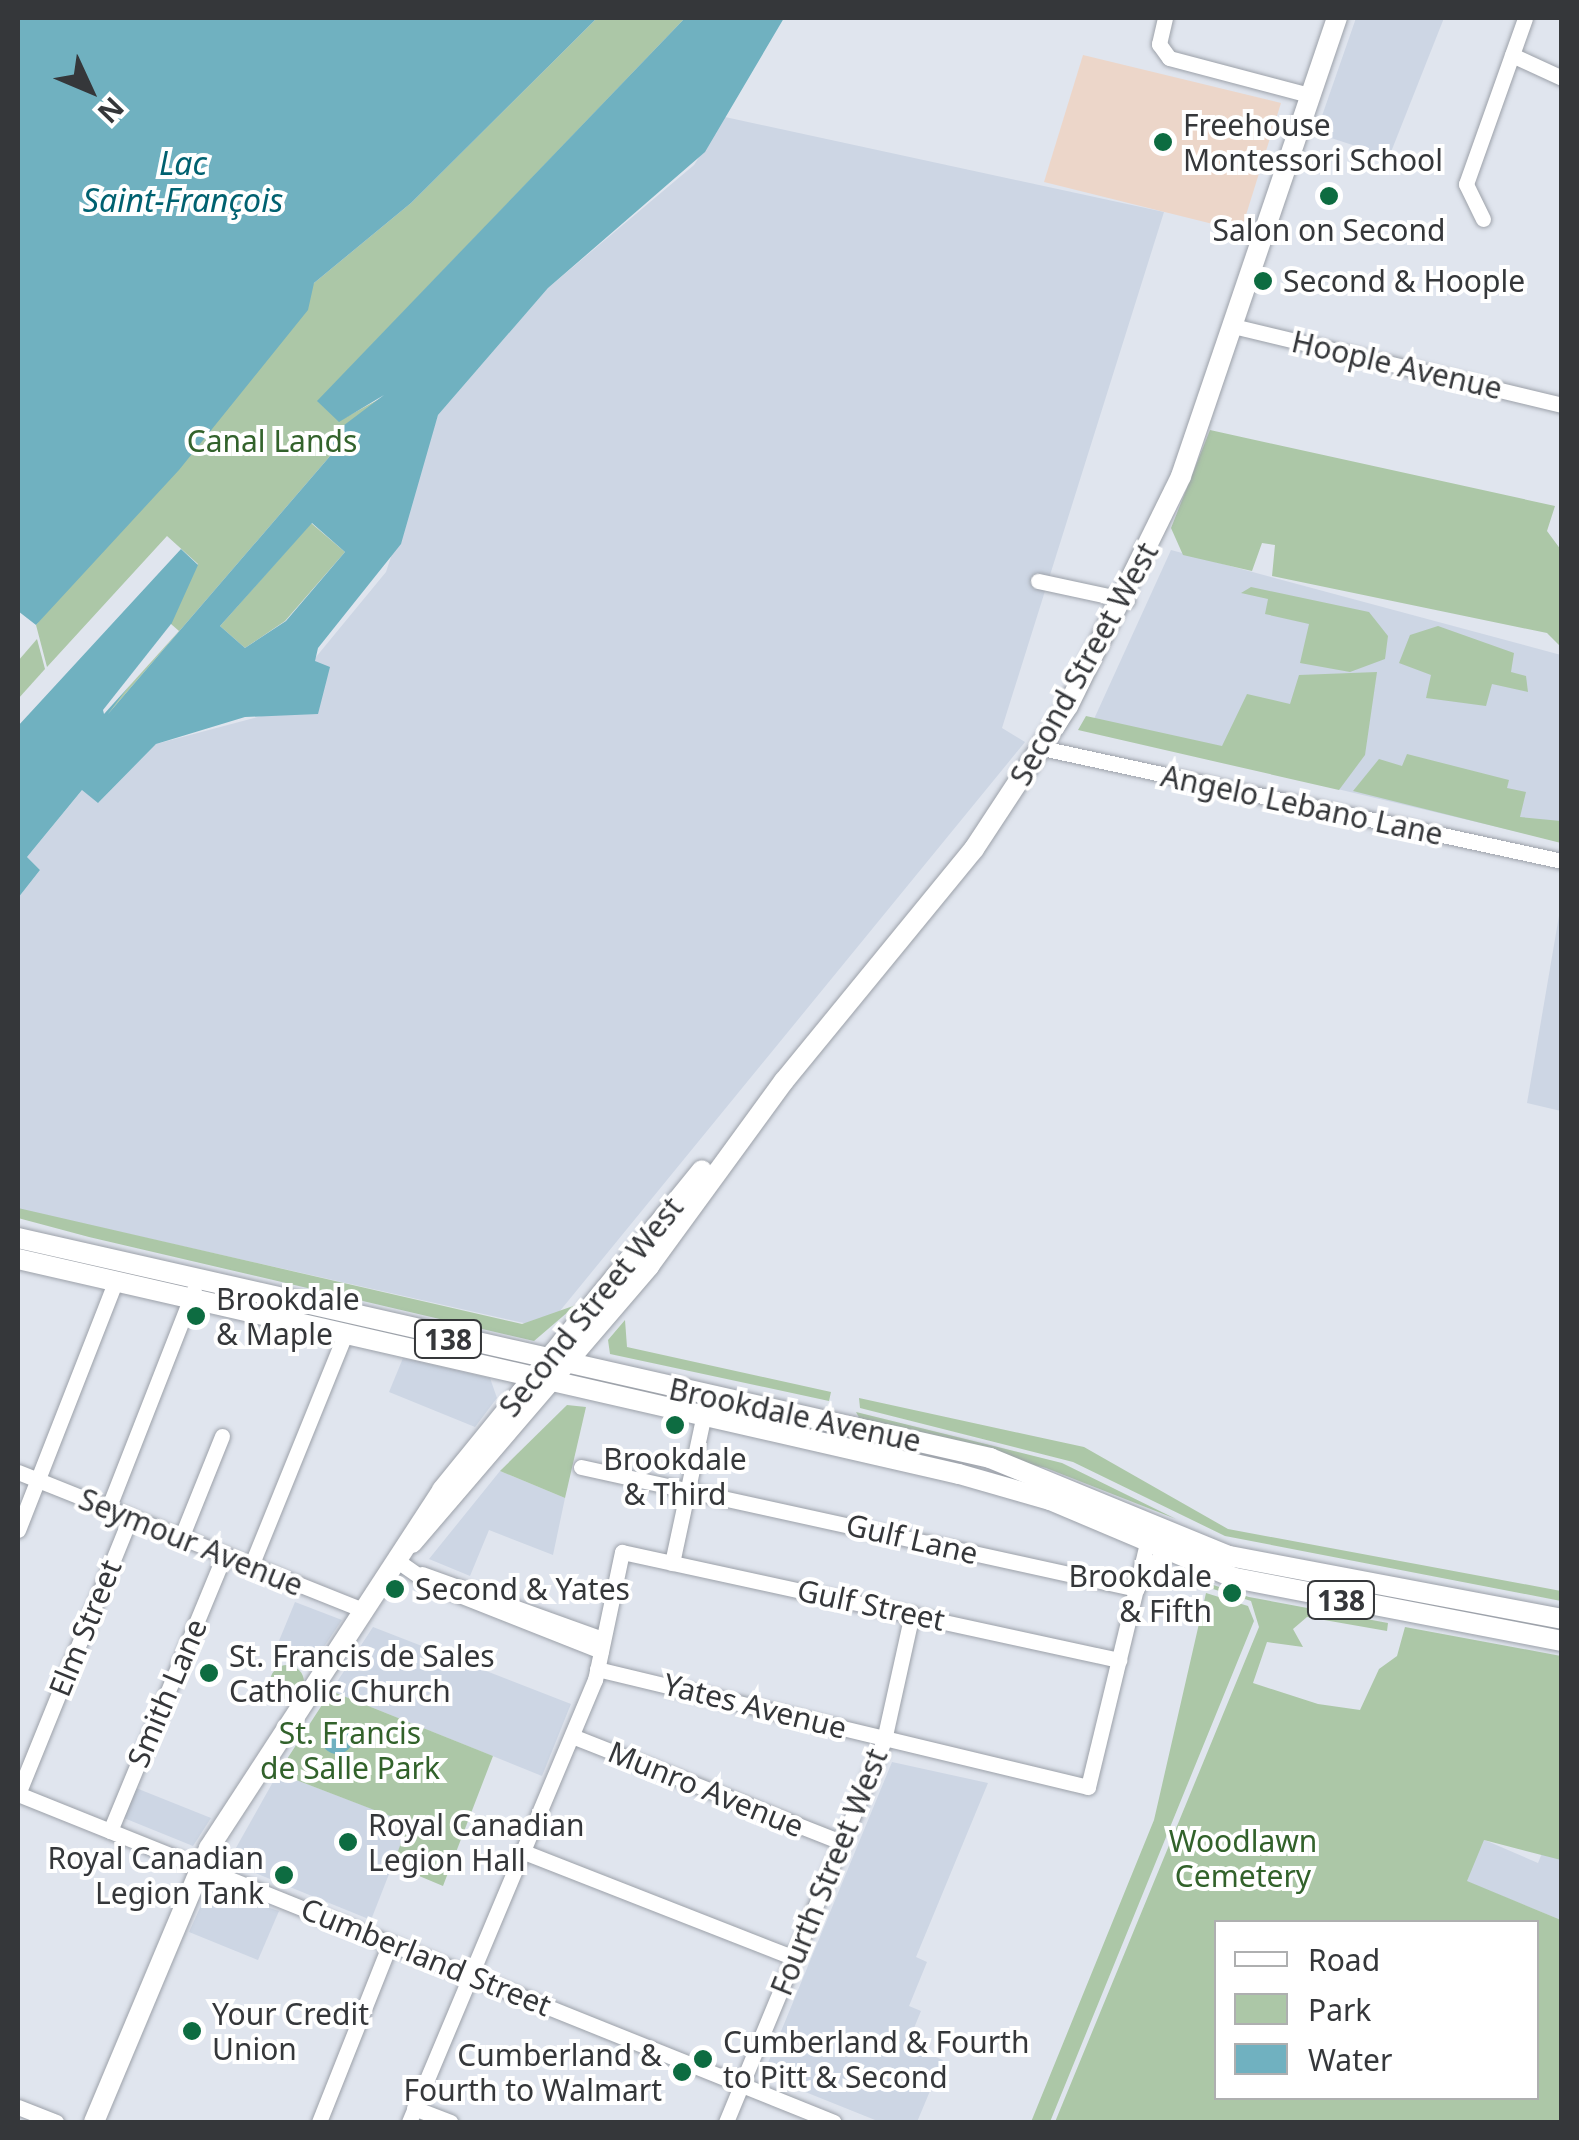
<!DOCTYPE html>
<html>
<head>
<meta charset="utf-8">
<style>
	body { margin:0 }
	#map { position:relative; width:1579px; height:2140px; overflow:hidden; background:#e0e5ee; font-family:"Noto Sans",sans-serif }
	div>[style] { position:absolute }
	.built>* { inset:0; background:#cdd6e4 }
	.education>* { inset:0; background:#ecd6c9 }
	.green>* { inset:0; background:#acc7a7 }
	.round { border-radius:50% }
	.water>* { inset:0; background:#70b1c0 }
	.pier>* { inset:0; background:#e0e5ee }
	.roads { filter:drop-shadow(0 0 2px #9ca1a9) drop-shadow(0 0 2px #9ca1a9) }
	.minor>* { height:15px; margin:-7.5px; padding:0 7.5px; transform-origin:7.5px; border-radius:7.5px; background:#fff }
	.major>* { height:20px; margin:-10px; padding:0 10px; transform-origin:10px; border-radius:10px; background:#fff }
	.dots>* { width:28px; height:28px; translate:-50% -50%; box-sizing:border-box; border:5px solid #fff; border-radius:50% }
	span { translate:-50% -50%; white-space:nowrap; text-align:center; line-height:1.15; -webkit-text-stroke:8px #fff; paint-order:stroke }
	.shield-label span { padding:2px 8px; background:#fff; border:2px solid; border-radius:8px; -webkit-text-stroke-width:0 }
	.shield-label { font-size:28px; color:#35373a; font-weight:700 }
	.poi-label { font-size:30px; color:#35373a }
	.left { translate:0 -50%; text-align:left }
	.right { translate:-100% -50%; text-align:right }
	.street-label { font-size:30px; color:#35373a }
	.park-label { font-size:30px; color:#32622b }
	.water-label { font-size:32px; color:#006170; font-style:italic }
	.frame { position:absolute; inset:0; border:20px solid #35373a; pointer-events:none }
	.legend { position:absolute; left:1214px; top:1920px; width:325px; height:180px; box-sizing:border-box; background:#fff; border:2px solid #aeafb0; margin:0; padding:12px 18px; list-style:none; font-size:30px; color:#35373a }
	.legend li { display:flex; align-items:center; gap:20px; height:50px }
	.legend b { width:50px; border:2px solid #aeafb0 }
	.north { position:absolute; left:40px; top:40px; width:100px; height:100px; -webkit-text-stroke:8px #fff; paint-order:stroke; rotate:134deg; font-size:28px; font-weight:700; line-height:40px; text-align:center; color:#35373a }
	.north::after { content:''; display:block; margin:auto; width:35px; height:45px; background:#35373a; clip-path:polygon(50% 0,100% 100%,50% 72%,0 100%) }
</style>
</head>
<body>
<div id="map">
	<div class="built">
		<div style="clip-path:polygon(1356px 18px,1444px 18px,1389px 157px,1316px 133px)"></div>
		<div style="clip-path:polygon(725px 117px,1164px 212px,1002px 728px,1025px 742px,546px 1328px,18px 1209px,18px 898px,40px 870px,27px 857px,83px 789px,99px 802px,156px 744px,269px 714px,386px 572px,438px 415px,548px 288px,694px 165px)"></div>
		<div style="clip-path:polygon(1171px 550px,1561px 655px,1561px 842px,1089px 730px)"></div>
		<div style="clip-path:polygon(1561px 904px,1561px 1111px,1527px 1103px)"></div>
		<div style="clip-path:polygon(403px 1358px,490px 1378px,497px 1398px,475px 1427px,389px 1392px)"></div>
		<div style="clip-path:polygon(500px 1471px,565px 1498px,553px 1555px,489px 1530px,470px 1576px,429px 1559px)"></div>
		<div style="clip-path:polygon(295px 1602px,342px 1620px,313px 1663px,276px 1648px)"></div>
		<div style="clip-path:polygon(373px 1627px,571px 1704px,542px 1776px,331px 1691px)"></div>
		<div style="clip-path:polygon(892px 1762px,988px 1783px,916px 1957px,927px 1962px,909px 2006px,921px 2011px,907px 2045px,943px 2060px,917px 2122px,880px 2122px,763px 2075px)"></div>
		<div style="clip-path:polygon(278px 1773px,409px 1823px,371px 1920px,228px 1862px)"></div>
		<div style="clip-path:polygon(126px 1784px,211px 1818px,193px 1846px,114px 1814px)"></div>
		<div style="clip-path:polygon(1561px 1807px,1561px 1920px,1443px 1872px,1459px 1829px,1538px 1863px)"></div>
		<div style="clip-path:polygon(209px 1888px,279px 1911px,258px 1960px,189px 1932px)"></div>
	</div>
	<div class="education">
		<div style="clip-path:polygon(1083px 55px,1281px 103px,1241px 231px,1044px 182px)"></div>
	</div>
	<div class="green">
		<div style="clip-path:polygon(597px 18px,685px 18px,318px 401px,339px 421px,383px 397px,327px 439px,337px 448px,108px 714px,198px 564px,167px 536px,47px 667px,36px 625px,314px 283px,411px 203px)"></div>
		<div style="clip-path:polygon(1210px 430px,1555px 506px,1547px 531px,1561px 550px,1561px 647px,1547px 633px,1272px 576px,1275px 545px,1262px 543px,1252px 571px,1183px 555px,1171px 528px)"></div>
		<div style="clip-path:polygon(311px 523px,345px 552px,285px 621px,245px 648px,220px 626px)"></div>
		<div style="clip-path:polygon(1251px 587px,1369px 612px,1388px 636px,1385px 659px,1350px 672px,1300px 663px,1309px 624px,1265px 614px,1268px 599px,1241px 593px)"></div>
		<div style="clip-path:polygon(1438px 626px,1514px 653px,1511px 672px,1526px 676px,1528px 692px,1492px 684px,1486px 706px,1426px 698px,1431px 675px,1399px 663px,1410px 635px)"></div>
		<div style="clip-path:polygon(37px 639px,45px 669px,18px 699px,18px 661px)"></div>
		<div style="clip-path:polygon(1377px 672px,1365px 755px,1339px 790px,1078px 730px,1086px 716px,1222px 746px,1247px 694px,1290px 704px,1299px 675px)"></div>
		<div style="clip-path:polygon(1407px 754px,1509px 780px,1507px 788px,1526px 792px,1520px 817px,1561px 821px,1561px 843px,1353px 791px,1379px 759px,1402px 766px)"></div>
		<div style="clip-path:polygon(18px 1208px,522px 1324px,576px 1305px,534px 1341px,89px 1237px,18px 1218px)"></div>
		<div style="clip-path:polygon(625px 1320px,627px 1347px,831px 1392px,829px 1401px,610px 1354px,608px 1340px)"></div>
		<div style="clip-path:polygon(859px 1398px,1084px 1447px,1228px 1529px,1561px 1591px,1561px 1601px,1225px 1536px,1073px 1462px,860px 1408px)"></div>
		<div style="clip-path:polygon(567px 1405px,586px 1407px,565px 1498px,500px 1471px)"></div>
		<div style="clip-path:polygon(856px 1412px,1062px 1463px,1176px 1519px,1046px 1468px,861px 1421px)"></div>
		<div style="clip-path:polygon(evenodd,1166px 1569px,1249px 1597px,1388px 1623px,1387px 1631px,1307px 1617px,1293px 1629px,1303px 1647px,1267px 1642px,1253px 1683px,1318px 1704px,1360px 1710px,1379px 1669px,1397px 1656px,1405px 1627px,1561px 1656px,1561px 1860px,1484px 1840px,1467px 1881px,1561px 1920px,1561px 2122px,1055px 2122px,1259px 1627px,1251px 1601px,1159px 1572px,1166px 1569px,1216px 1922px,1536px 1922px,1536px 2098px,1216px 2098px,1216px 1922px)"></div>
		<div style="clip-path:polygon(1206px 1593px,1248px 1606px,1254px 1621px,1050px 2122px,1031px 2122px,1154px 1820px)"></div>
		<div class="round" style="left:270px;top:1665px;width:34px;height:34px"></div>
		<div style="clip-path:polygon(331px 1691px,493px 1756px,443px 1886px,393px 1865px,408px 1823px,278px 1773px)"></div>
	</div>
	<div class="water">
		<div style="clip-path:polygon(18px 18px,597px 18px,411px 203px,314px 283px,308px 310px,179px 470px,36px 625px,18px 611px)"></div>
		<div style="clip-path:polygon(evenodd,685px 18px,784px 18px,705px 152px,548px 288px,438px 415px,401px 544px,318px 648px,315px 661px,330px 667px,318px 714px,245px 717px,156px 744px,98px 803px,82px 790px,27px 857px,40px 870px,18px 898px,18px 726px,181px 549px,198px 565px,166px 636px,108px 714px,337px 448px,327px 438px,384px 395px,339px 422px,317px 401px,685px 18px,312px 523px,345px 552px,286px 621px,245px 648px,220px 626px,312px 523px)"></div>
		<div class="round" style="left:321px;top:1722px;width:32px;height:32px"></div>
	</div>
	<div class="pier">
		<div style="clip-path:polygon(171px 624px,179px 631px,104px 714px,103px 710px)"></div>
	</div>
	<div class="roads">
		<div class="minor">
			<div style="left:1165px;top:18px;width:27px;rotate:103deg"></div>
			<div style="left:1159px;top:44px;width:17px;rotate:54deg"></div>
			<div style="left:1169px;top:58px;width:145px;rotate:14.8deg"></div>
			<div style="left:1512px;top:55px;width:55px;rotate:24.7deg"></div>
			<div style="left:1483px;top:219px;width:39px;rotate:-116deg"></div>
			<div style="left:1466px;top:184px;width:176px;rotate:-70.4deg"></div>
			<div style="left:1233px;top:326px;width:338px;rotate:13.5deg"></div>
			<div style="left:1038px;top:581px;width:91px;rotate:12.1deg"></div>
			<div style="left:1042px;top:748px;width:532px;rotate:12.26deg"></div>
			<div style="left:581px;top:1467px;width:569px;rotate:12.38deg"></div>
			<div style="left:18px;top:1472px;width:374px;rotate:21.8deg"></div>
			<div style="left:108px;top:1509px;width:235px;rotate:-68.6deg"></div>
			<div style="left:18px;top:1530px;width:265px;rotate:-68.6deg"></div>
			<div style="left:181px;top:1538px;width:110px;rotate:-68.1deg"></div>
			<div style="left:399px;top:1562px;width:37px;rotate:35deg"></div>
			<div style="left:429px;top:1583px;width:185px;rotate:21.6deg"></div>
			<div style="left:672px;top:1563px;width:148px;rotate:-77.9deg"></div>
			<div style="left:251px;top:1566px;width:245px;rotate:-67.9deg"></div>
			<div style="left:422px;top:1574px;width:192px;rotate:19.8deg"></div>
			<div style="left:1139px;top:1584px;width:51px;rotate:-52.9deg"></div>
			<div style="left:597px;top:1669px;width:505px;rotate:13.51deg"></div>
			<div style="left:1088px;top:1787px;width:259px;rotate:-76.4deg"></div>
			<div style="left:572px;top:1736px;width:289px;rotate:21.5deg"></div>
			<div style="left:18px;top:1794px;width:879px;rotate:21.9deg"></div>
			<div style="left:18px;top:1794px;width:298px;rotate:-67.9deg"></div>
			<div style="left:110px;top:1831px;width:298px;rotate:-67.5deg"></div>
			<div style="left:524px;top:1852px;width:290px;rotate:21.4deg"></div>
			<div style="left:18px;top:2107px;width:41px;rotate:21.5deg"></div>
			<div style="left:414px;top:2108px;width:39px;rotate:21deg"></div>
			<div style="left:319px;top:2122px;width:192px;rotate:-68.3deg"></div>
			<div style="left:409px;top:2122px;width:480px;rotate:-67.2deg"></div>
			<div style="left:595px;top:1680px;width:131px;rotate:-78.1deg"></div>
			<div style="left:622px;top:1552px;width:509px;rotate:12.26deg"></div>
			<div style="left:726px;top:2122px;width:413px;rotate:-67.5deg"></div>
			<div style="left:884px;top:1740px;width:129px;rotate:-77.5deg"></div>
		</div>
		<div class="major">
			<div style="left:18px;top:1238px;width:997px;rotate:12.75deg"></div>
			<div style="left:990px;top:1458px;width:258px;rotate:22.3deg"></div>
			<div style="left:1229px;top:1556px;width:339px;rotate:10.7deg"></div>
			<div style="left:18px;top:1259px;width:965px;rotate:12.87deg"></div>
			<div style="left:959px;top:1474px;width:95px;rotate:15.9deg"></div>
			<div style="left:1050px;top:1500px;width:201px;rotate:22.9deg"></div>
			<div style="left:1235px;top:1578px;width:333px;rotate:10.9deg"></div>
			<div style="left:412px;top:1543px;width:365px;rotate:-49.4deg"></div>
			<div style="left:649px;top:1266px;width:229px;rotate:-53.9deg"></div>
			<div style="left:784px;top:1081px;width:300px;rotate:-50.7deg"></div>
			<div style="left:974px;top:849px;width:171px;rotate:-56.7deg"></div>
			<div style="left:1068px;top:706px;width:256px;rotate:-63.8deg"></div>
			<div style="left:1181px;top:476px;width:484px;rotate:-71.2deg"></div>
			<div style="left:94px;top:2122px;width:297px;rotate:-67.2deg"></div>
			<div style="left:209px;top:1848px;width:427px;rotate:-56.9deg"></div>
			<div style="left:442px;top:1490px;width:412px;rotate:-50.9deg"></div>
		</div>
	</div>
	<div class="dots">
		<div style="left:1163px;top:142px;background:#0d6c41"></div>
		<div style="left:1329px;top:196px;background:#0d6c41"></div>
		<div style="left:1263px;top:281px;background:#0d6c41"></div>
		<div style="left:196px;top:1316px;background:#0d6c41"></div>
		<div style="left:675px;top:1425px;background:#0d6c41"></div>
		<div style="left:395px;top:1589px;background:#0d6c41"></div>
		<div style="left:1232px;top:1593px;background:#0d6c41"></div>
		<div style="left:209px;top:1673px;background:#0d6c41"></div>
		<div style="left:348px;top:1842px;background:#0d6c41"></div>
		<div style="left:284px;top:1875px;background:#0d6c41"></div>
		<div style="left:192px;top:2031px;background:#0d6c41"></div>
		<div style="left:703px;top:2059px;background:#0d6c41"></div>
		<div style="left:682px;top:2072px;background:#0d6c41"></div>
	</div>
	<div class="shield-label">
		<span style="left:448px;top:1339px">138</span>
		<span style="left:1341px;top:1600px">138</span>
	</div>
	<div class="poi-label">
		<span class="left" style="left:1183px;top:142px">Freehouse<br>Montessori School</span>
		<span style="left:1329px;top:230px">Salon on Second</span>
		<span class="left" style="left:1283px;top:281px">Second &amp; Hoople</span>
		<span class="left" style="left:216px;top:1316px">Brookdale<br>&amp; Maple</span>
		<span style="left:675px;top:1476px">Brookdale<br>&amp; Third</span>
		<span class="right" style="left:1212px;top:1593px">Brookdale<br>&amp; Fifth</span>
		<span class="left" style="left:415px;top:1589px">Second &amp; Yates</span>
		<span class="left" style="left:229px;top:1673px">St. Francis de Sales<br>Catholic Church</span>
		<span class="left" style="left:368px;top:1842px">Royal Canadian<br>Legion Hall</span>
		<span class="right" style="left:264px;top:1875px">Royal Canadian<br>Legion Tank</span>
		<span class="left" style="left:212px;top:2031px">Your Credit<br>Union</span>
		<span class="left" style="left:723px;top:2059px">Cumberland &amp; Fourth<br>to Pitt &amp; Second</span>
		<span class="right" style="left:662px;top:2072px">Cumberland &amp;<br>Fourth to Walmart</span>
	</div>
	<div class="street-label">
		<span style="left:1397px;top:365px;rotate:13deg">Hoople Avenue</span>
		<span style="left:1084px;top:664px;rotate:-61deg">Second Street West</span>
		<span style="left:1302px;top:805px;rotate:12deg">Angelo Lebano Lane</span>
		<span style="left:591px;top:1307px;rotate:-51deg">Second Street West</span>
		<span style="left:795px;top:1415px;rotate:12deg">Brookdale Avenue</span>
		<span style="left:912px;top:1539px;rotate:13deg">Gulf Lane</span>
		<span style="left:191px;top:1542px;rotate:22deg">Seymour Avenue</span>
		<span style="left:871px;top:1605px;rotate:12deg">Gulf Street</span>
		<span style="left:85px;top:1628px;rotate:-68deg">Elm Street</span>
		<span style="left:167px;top:1693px;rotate:-67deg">Smith Lane</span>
		<span style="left:755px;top:1706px;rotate:14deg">Yates Avenue</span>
		<span style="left:706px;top:1789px;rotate:22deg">Munro Avenue</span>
		<span style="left:829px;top:1872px;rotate:-68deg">Fourth Street West</span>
		<span style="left:426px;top:1957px;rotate:22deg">Cumberland Street</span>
	</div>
	<div class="park-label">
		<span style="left:272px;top:441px">Canal Lands</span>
		<span style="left:350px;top:1750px">St. Francis<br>de Salle Park</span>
		<span style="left:1243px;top:1858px">Woodlawn<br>Cemetery</span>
	</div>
	<div class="water-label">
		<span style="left:183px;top:182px">Lac<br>Saint-François</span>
	</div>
	<div class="frame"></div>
	<ul class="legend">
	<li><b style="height:12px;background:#fff"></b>Road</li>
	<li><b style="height:28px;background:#acc7a7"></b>Park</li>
	<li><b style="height:28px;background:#70b1c0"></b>Water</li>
	</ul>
	<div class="north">N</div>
</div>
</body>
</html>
